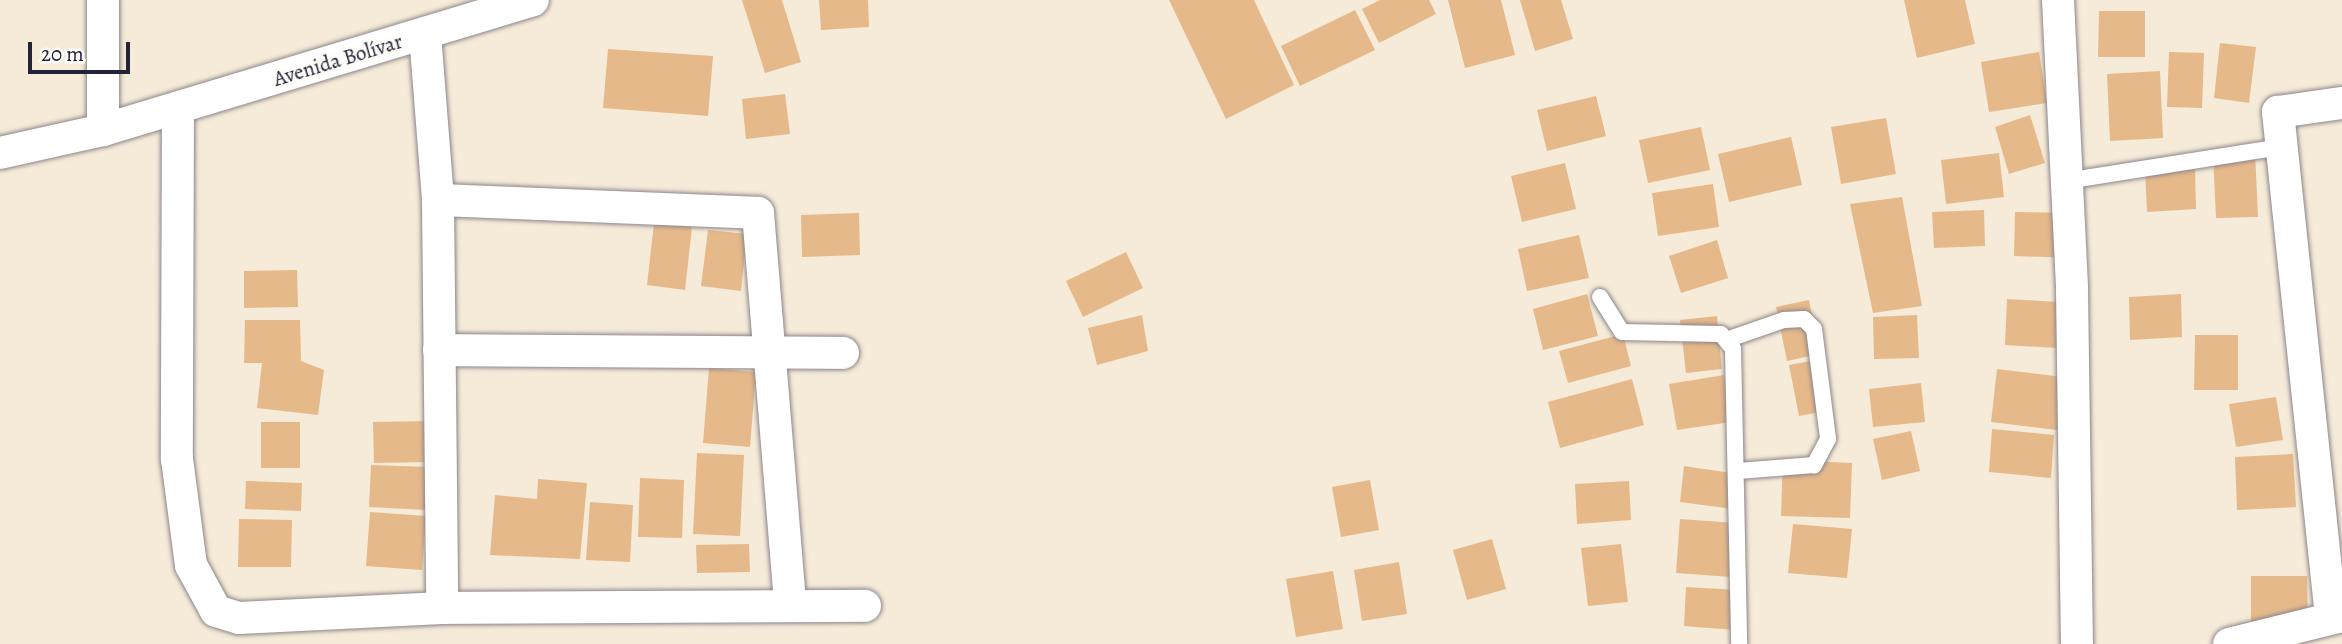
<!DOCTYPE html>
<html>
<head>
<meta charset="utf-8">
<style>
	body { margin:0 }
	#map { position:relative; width:2342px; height:644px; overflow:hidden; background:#f6ebd8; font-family:Alegreya,serif }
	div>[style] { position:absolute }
	.building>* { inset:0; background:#e6b98a }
	.roads { filter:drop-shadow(0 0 2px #8c868a) drop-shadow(0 0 2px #8c868a) }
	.lane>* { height:16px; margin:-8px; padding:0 8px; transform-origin:8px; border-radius:8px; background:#fff }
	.street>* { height:32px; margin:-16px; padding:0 16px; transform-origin:16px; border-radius:16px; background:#fff }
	span { translate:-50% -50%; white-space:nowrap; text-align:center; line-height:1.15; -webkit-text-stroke:6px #fdfcf7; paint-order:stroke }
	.street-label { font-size:21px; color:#22223b }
	.scale { position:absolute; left:28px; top:42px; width:102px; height:32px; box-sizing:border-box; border:4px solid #22223b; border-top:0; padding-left:9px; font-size:21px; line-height:24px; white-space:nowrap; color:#22223b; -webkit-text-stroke:5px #fdfcf7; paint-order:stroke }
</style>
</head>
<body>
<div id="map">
	<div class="building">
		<div style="clip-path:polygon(742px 0,782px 0,801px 62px,765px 73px)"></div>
		<div style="clip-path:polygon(819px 0,868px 0,869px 27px,821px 30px)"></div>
		<div style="clip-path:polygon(1169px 0,1254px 0,1294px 85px,1226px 119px)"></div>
		<div style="clip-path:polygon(1380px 0,1429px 0,1436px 14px,1379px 43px,1362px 9px)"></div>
		<div style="clip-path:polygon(1448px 0,1501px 0,1515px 55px,1465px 68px)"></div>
		<div style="clip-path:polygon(1520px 0,1561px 0,1573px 39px,1535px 51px)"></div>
		<div style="clip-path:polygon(1904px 0,1965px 0,1975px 44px,1917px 58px)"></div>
		<div style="clip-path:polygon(1355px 10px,1375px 50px,1300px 86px,1281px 46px)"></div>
		<div style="clip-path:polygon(2099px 11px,2145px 11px,2145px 57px,2098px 57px)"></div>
		<div style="clip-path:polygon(2220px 43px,2256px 47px,2249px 103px,2214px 98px)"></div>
		<div style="clip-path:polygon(608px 49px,713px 56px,708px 116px,603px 108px)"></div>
		<div style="clip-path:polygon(2039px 52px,2047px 103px,1989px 112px,1981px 62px)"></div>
		<div style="clip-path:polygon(2169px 52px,2204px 53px,2202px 108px,2167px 107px)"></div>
		<div style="clip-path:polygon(2160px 71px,2163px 138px,2110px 141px,2107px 74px)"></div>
		<div style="clip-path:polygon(785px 94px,790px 134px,746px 139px,742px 99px)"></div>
		<div style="clip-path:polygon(1596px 96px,1606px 136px,1547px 151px,1537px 110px)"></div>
		<div style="clip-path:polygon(2030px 115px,2045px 163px,2009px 174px,1995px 127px)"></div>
		<div style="clip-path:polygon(1886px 118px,1896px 174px,1841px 184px,1831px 127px)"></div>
		<div style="clip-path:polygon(1701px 127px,1710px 170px,1648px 183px,1639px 140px)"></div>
		<div style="clip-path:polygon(1791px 137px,1802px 185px,1729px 202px,1718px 154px)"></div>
		<div style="clip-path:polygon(2255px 152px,2258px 217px,2216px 218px,2213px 154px)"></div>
		<div style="clip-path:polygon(1999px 153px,2004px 197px,1946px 204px,1941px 160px)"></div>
		<div style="clip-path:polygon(1565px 163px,1576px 209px,1522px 222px,1511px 176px)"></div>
		<div style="clip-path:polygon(2195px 169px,2196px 209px,2147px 212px,2145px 172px)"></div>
		<div style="clip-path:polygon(1713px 184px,1719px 227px,1658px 236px,1652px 193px)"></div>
		<div style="clip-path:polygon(1902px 197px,1922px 306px,1873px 313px,1850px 204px)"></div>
		<div style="clip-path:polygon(1984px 210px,1985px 246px,1934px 248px,1932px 212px)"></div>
		<div style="clip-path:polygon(2015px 212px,2073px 213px,2072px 258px,2014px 256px)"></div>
		<div style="clip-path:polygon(859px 213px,860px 255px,802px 257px,801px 215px)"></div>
		<div style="clip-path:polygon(654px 223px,692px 227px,685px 290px,647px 285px)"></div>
		<div style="clip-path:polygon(708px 230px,747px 234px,741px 291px,701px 286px)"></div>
		<div style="clip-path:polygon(1579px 235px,1589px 278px,1527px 291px,1518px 249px)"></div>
		<div style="clip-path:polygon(1717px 240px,1728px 278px,1681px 293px,1669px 256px)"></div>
		<div style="clip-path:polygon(1126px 252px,1143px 288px,1083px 317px,1066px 281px)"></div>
		<div style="clip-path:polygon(297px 270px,298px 307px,244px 308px,244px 271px)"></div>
		<div style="clip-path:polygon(1587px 294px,1598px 336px,1543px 350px,1533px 309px)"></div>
		<div style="clip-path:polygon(2181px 294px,2182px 337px,2130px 340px,2129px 297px)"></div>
		<div style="clip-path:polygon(2007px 299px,2076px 303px,2073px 349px,2005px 345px)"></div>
		<div style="clip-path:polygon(1809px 300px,1819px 354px,1787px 361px,1776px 307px)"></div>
		<div style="clip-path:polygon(1142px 315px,1148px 351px,1097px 365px,1088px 328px)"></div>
		<div style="clip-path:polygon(1917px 315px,1919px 358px,1874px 359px,1873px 317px)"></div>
		<div style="clip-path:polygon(1717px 316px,1722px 369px,1686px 373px,1680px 320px)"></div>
		<div style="clip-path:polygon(245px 320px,300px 320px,301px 361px,324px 370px,318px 415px,257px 408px,262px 363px,244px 363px)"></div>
		<div style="clip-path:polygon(1623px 334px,1631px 366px,1568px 383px,1559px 351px)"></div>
		<div style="clip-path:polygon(2195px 335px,2238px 335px,2238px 390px,2194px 390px)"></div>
		<div style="clip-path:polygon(1822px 359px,1832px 410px,1799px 416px,1789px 365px)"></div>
		<div style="clip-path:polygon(709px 368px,756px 372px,750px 447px,703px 443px)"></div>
		<div style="clip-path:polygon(1997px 369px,2071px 378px,2065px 431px,1991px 422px)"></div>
		<div style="clip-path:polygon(1724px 375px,1731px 422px,1677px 430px,1669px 384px)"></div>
		<div style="clip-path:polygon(1632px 379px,1644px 425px,1560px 448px,1548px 402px)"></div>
		<div style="clip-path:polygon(1921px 383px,1925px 422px,1873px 427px,1869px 389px)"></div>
		<div style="clip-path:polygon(2276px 397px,2283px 440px,2236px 447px,2229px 404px)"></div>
		<div style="clip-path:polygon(430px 421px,430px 462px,374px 463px,373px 422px)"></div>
		<div style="clip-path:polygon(261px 422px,300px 422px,300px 468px,261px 468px)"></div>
		<div style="clip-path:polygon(1992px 429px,2054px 435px,2051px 478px,1989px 472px)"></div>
		<div style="clip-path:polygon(1911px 431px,1920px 471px,1882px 480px,1873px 439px)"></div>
		<div style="clip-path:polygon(697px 453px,744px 455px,740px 536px,693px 534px)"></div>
		<div style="clip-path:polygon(2293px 454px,2296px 507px,2237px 510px,2235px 457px)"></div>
		<div style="clip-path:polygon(1783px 460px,1852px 463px,1850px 518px,1781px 516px)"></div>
		<div style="clip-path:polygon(371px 465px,429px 467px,427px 510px,369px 507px)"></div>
		<div style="clip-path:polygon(1684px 466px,1738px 474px,1733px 509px,1680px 502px)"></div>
		<div style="clip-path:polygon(640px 478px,684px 480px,682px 538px,638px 537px)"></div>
		<div style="clip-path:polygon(538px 479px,587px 483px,580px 559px,490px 555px,495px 495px,537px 499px)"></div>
		<div style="clip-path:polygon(1370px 480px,1379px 530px,1341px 537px,1332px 487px)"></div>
		<div style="clip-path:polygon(246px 481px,302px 483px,301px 511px,245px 509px)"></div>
		<div style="clip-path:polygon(1629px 481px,1631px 520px,1577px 524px,1575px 484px)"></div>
		<div style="clip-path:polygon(590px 502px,633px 505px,630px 562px,586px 560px)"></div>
		<div style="clip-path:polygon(370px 512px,426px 516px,422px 570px,366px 566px)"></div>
		<div style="clip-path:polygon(239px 519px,292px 520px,291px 567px,238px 567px)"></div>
		<div style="clip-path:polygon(1680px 519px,1735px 523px,1731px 577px,1676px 573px)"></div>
		<div style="clip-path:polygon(1793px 524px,1852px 529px,1847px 578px,1788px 573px)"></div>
		<div style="clip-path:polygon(1492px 539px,1506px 589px,1467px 600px,1453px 550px)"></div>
		<div style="clip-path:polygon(749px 544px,750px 572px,697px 573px,696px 545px)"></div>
		<div style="clip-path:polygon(1621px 544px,1628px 602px,1588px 606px,1581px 548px)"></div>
		<div style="clip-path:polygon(1399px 562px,1407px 614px,1362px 621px,1354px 570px)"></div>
		<div style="clip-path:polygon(1333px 571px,1343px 629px,1296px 637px,1286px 579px)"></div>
		<div style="clip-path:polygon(2251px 576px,2307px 576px,2308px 623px,2251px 623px)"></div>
		<div style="clip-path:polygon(1686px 587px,1738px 590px,1735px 630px,1684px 626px)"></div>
	</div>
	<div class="roads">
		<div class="lane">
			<div style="left:2066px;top:181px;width:218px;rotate:-9deg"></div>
			<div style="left:1600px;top:297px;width:41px;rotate:57.8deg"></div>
			<div style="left:1622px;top:332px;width:99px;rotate:1.2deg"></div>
			<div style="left:1721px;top:334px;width:19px;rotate:51deg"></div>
			<div style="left:1733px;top:349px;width:295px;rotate:88.8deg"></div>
			<div style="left:1729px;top:339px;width:58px;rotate:-19.1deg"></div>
			<div style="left:1784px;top:320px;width:20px;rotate:-3deg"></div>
			<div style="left:1804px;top:319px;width:14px;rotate:45deg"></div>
			<div style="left:1814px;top:329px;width:111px;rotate:82.7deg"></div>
			<div style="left:1828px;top:439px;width:30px;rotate:118deg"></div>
			<div style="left:1814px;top:465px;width:76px;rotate:175.5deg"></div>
		</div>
		<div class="street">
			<div style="left:2058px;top:0;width:290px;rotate:87.2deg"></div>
			<div style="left:2072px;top:290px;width:354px;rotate:89.2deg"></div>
			<div style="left:425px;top:34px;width:167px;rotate:85.5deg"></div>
			<div style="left:438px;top:200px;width:408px;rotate:89.4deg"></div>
			<div style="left:178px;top:108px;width:351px;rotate:90.2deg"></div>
			<div style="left:177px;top:459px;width:107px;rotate:82.5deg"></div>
			<div style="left:191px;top:565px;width:52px;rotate:61.5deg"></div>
			<div style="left:216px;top:611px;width:24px;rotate:17deg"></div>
			<div style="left:239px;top:618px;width:203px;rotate:-2.8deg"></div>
			<div style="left:442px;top:608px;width:423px;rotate:-0.3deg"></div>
			<div style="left:103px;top:130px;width:130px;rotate:-90deg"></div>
			<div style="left:0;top:153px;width:106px;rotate:-12.6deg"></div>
			<div style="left:103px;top:130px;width:449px;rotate:-16.8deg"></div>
			<div style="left:438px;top:200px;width:320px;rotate:2.3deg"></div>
			<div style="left:758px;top:213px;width:394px;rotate:85.3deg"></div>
			<div style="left:439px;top:350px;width:404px;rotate:0.4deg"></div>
			<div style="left:2331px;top:617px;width:508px;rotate:-95.99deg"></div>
			<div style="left:2278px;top:112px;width:65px;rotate:-8deg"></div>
			<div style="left:2229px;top:644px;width:116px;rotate:-13.9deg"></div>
		</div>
	</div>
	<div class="street-label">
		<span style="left:338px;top:60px;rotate:-17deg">Avenida Bolívar</span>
	</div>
	<div class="scale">20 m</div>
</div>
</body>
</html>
